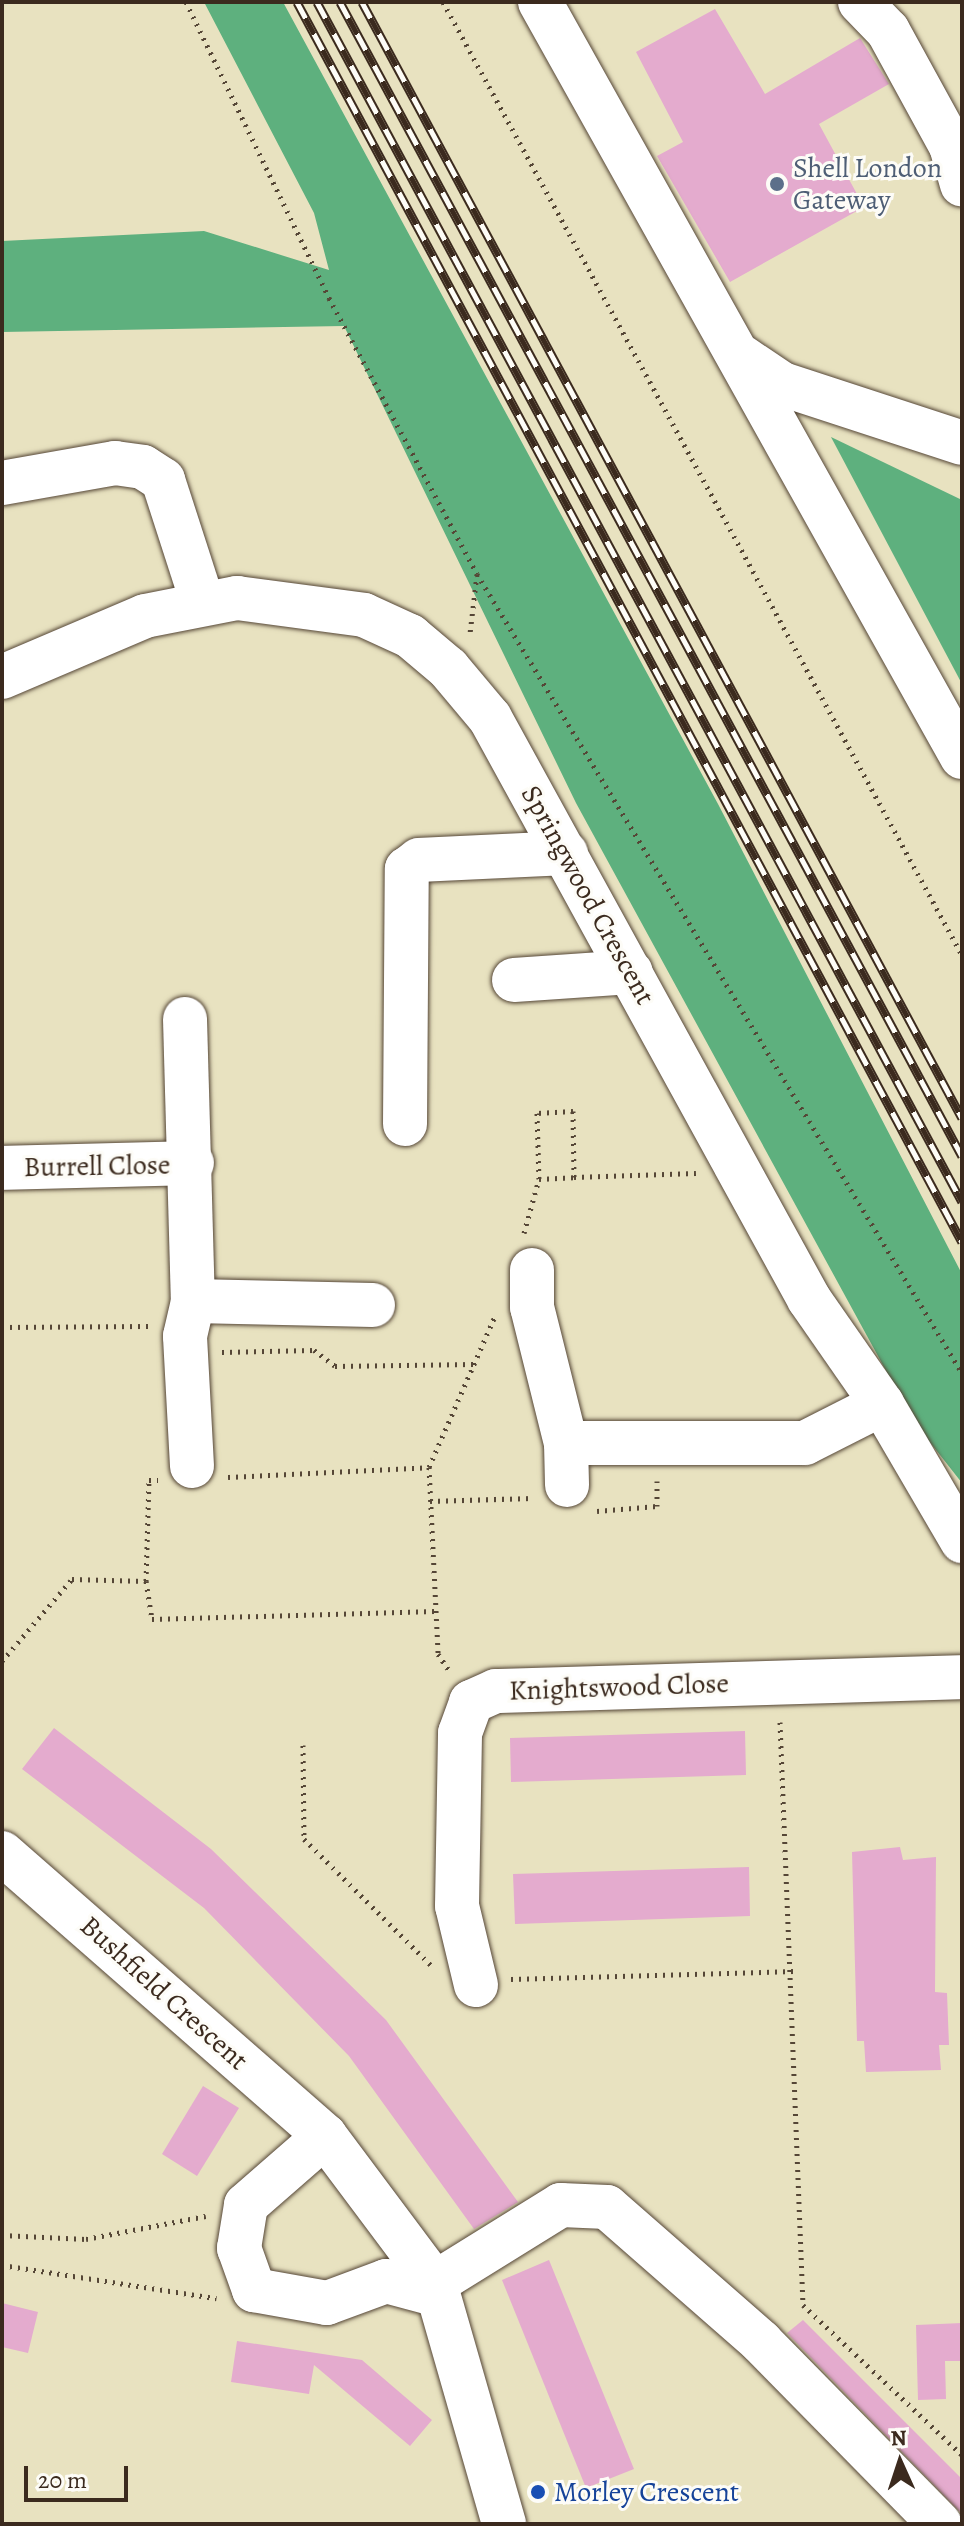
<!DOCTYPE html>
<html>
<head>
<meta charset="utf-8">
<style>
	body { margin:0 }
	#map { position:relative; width:964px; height:2526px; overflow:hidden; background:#e8e2c0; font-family:Alegreya,serif }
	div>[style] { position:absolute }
	.forest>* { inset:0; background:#5eb07e }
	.building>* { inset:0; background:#e4abce }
	.path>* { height:5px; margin-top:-2.5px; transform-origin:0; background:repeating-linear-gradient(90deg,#554636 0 2px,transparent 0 8px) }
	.roads { filter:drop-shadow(0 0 2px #554636) drop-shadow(0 0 2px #554636) }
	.minor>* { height:44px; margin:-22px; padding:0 22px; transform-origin:22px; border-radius:22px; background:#fff }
	.rail>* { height:9px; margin-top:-4.5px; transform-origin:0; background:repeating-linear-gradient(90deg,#fdfcf7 0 18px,#3b2a1e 0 36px); box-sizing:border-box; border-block:2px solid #3b2a1e }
	.dots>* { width:22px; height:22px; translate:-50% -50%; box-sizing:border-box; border:4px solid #fdfcf7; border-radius:50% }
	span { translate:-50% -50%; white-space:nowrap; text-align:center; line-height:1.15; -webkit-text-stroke:6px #fdfcf7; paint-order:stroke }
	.service-label { font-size:28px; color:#4e5e75 }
	.left { translate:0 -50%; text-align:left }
	.street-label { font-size:28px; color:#3b2a1e }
	.transit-label { font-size:28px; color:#164399 }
	.frame { position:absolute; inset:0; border:4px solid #3b2a1e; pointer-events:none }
	.north { position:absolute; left:860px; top:2422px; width:80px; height:80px; -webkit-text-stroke:6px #fdfcf7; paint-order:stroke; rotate:357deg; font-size:22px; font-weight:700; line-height:32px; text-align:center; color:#3b2a1e }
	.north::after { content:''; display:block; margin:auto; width:28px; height:36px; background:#3b2a1e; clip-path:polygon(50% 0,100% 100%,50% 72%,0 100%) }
	.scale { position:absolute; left:24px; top:2466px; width:104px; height:36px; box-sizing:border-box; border:4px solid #3b2a1e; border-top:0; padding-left:10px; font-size:24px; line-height:28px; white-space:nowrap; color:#3b2a1e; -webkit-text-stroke:6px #fdfcf7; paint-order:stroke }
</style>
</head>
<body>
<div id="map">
	<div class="forest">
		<div style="clip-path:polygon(204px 2px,283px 2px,718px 804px,962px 1274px,962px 1483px,914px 1422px,576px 803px,344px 326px,2px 332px,2px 241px,204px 231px,329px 270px,314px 213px)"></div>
		<div style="clip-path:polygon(831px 437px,962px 500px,962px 684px)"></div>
	</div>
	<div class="building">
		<div style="clip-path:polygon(715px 9px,765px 94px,860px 38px,889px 84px,819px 124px,864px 207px,730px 282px,657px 156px,683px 142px,636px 52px)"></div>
		<div style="clip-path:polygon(54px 1728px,211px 1849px,386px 2020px,518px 2202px,474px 2229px,349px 2056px,204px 1908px,22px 1769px)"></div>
		<div style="clip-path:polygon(745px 1731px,746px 1775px,511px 1782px,510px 1738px)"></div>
		<div style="clip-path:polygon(900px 1847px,903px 1860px,936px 1857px,935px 1992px,947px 1993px,949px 2045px,939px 2045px,941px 2070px,866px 2072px,864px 2041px,857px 2041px,852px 1852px)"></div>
		<div style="clip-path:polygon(749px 1867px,750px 1916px,515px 1924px,513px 1874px)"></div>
		<div style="clip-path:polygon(203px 2086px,239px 2108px,197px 2176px,162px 2154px)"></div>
		<div style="clip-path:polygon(549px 2260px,634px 2469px,586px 2488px,502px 2280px)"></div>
		<div style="clip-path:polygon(2px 2303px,38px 2312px,28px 2353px,2px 2347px)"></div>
		<div style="clip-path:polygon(803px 2320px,962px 2479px,962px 2514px,787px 2333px)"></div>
		<div style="clip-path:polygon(962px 2323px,962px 2361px,945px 2361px,946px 2399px,918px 2400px,916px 2325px)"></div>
		<div style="clip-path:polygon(237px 2341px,362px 2360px,432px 2420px,410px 2446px,314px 2365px,309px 2394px,231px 2382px)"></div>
	</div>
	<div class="path">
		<div style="left:186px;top:2px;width:329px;rotate:64.2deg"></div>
		<div style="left:329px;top:298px;width:313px;rotate:61.8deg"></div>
		<div style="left:477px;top:574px;width:60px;rotate:96.7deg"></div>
		<div style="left:443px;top:2px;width:1085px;rotate:61.43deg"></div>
		<div style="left:477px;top:574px;width:935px;rotate:58.74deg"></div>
		<div style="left:574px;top:1177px;width:122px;rotate:-1.9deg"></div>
		<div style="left:524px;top:1233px;width:56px;rotate:-74.5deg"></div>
		<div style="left:539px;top:1179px;width:35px;rotate:-3deg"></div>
		<div style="left:574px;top:1177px;width:66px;rotate:-90.9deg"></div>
		<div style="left:573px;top:1111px;width:36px;rotate:177deg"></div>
		<div style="left:537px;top:1113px;width:66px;rotate:88.3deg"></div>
		<div style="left:2px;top:1327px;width:147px;rotate:-0.4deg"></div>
		<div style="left:222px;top:1352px;width:92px;rotate:-1.2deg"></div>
		<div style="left:314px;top:1350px;width:26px;rotate:37deg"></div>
		<div style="left:335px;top:1366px;width:139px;rotate:-0.8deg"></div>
		<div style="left:429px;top:1467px;width:163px;rotate:-66.4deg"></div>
		<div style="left:228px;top:1477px;width:201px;rotate:-2.8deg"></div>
		<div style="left:429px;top:1467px;width:187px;rotate:87.2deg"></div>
		<div style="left:438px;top:1654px;width:22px;rotate:56deg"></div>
		<div style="left:430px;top:1501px;width:103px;rotate:-1.7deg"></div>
		<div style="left:597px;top:1511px;width:60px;rotate:-4.8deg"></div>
		<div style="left:657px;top:1506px;width:25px;rotate:-90deg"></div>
		<div style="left:146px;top:1581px;width:38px;rotate:81deg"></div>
		<div style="left:152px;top:1619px;width:283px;rotate:-1.6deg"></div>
		<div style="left:2px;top:1661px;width:108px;rotate:-49.5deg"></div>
		<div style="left:72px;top:1579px;width:74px;rotate:1.5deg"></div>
		<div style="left:146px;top:1581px;width:101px;rotate:-88.3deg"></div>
		<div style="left:149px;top:1480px;width:9px"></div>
		<div style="left:780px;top:1722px;width:583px;rotate:87.74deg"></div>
		<div style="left:803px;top:2305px;width:219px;rotate:43.3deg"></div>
		<div style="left:303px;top:1745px;width:94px;rotate:89.4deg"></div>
		<div style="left:304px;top:1839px;width:183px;rotate:44.8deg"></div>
		<div style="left:511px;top:1979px;width:283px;rotate:-1.6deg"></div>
		<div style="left:2px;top:2235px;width:84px;rotate:2.7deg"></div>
		<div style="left:86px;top:2239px;width:122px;rotate:-10.9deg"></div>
		<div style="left:2px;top:2265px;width:217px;rotate:8.8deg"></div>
	</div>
	<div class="roads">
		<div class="minor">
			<div style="left:540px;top:2px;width:865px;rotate:60.8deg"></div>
			<div style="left:860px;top:2px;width:40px;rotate:46deg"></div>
			<div style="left:888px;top:31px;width:131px;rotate:61.3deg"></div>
			<div style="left:951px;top:146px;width:40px;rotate:74deg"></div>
			<div style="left:742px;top:357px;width:48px;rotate:34deg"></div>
			<div style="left:782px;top:384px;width:189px;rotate:18.1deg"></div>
			<div style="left:2px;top:483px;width:115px;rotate:-10deg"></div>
			<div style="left:115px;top:463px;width:28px;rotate:8deg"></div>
			<div style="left:143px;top:467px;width:24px;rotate:33deg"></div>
			<div style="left:163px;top:480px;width:127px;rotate:72.1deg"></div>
			<div style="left:2px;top:677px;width:155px;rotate:-23.1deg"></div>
			<div style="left:145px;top:616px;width:94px;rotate:-11.1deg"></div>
			<div style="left:237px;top:598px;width:128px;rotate:7.6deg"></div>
			<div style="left:364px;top:615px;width:51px;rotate:24.5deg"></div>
			<div style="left:410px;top:636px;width:50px;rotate:40.1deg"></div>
			<div style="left:448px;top:668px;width:65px;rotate:50deg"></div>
			<div style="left:490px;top:718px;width:663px;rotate:61.23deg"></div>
			<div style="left:809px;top:1299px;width:128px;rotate:55.2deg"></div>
			<div style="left:882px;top:1404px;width:159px;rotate:59.7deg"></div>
			<div style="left:514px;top:980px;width:117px;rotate:-3.9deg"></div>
			<div style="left:185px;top:1019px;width:282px;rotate:88.4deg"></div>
			<div style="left:193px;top:1301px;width:180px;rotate:1.3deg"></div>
			<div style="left:405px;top:1124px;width:255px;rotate:-89.6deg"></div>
			<div style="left:407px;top:869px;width:15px;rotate:-37deg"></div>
			<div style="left:419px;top:860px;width:147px;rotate:-2.7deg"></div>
			<div style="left:2px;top:1168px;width:190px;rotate:-1.5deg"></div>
			<div style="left:532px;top:1270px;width:37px;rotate:90deg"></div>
			<div style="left:532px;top:1307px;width:140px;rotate:76deg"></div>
			<div style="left:566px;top:1443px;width:42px;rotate:88.6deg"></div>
			<div style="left:566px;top:1443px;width:239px"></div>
			<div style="left:805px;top:1443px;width:86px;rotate:-26.9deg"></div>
			<div style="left:192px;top:1466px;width:130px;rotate:-93.1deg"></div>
			<div style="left:185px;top:1336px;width:36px;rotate:-77deg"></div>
			<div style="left:2px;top:1853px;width:429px;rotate:41.2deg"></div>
			<div style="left:325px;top:2136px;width:184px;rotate:53.2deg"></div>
			<div style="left:435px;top:2283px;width:251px;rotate:74deg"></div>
			<div style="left:476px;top:1985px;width:81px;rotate:-103.5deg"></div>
			<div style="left:457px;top:1906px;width:173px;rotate:-89deg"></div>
			<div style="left:460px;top:1733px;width:33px;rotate:-70deg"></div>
			<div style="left:471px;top:1702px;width:27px;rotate:-24deg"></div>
			<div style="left:496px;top:1691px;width:466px;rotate:-1.7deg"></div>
			<div style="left:325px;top:2136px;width:105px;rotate:138.9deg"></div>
			<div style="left:246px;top:2205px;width:44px;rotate:99.2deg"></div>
			<div style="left:239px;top:2248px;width:45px;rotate:70.3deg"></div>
			<div style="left:254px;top:2290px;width:74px;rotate:10.1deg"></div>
			<div style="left:327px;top:2303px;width:63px;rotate:-20.4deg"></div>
			<div style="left:386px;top:2281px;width:54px;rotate:15.1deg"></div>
			<div style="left:435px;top:2283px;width:148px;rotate:-31.8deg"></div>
			<div style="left:561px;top:2205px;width:46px;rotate:2.5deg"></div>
			<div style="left:607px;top:2207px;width:205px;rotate:41.2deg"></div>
			<div style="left:761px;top:2342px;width:255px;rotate:45.5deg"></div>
		</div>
	</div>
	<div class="rail">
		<div style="left:297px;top:2px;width:1407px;rotate:61.8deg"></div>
		<div style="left:317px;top:2px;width:1362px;rotate:61.74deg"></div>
		<div style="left:340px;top:2px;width:1311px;rotate:61.68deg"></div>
		<div style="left:362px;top:2px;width:1267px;rotate:61.74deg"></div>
	</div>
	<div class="dots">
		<div style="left:777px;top:184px;background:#5c6f8a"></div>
		<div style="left:538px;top:2492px;background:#1a4fb4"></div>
	</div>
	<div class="service-label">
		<span class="left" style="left:793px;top:184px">Shell London<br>Gateway</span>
	</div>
	<div class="street-label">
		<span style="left:588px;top:895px;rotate:61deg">Springwood Crescent</span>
		<span style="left:97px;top:1166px;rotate:-1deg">Burrell Close</span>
		<span style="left:619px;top:1687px;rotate:-2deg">Knightswood Close</span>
		<span style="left:164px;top:1993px;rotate:42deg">Bushfield Crescent</span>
	</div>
	<div class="transit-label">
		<span class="left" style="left:554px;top:2492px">Morley Crescent</span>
	</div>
	<div class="frame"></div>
	<div class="north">N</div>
	<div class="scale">20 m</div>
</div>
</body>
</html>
